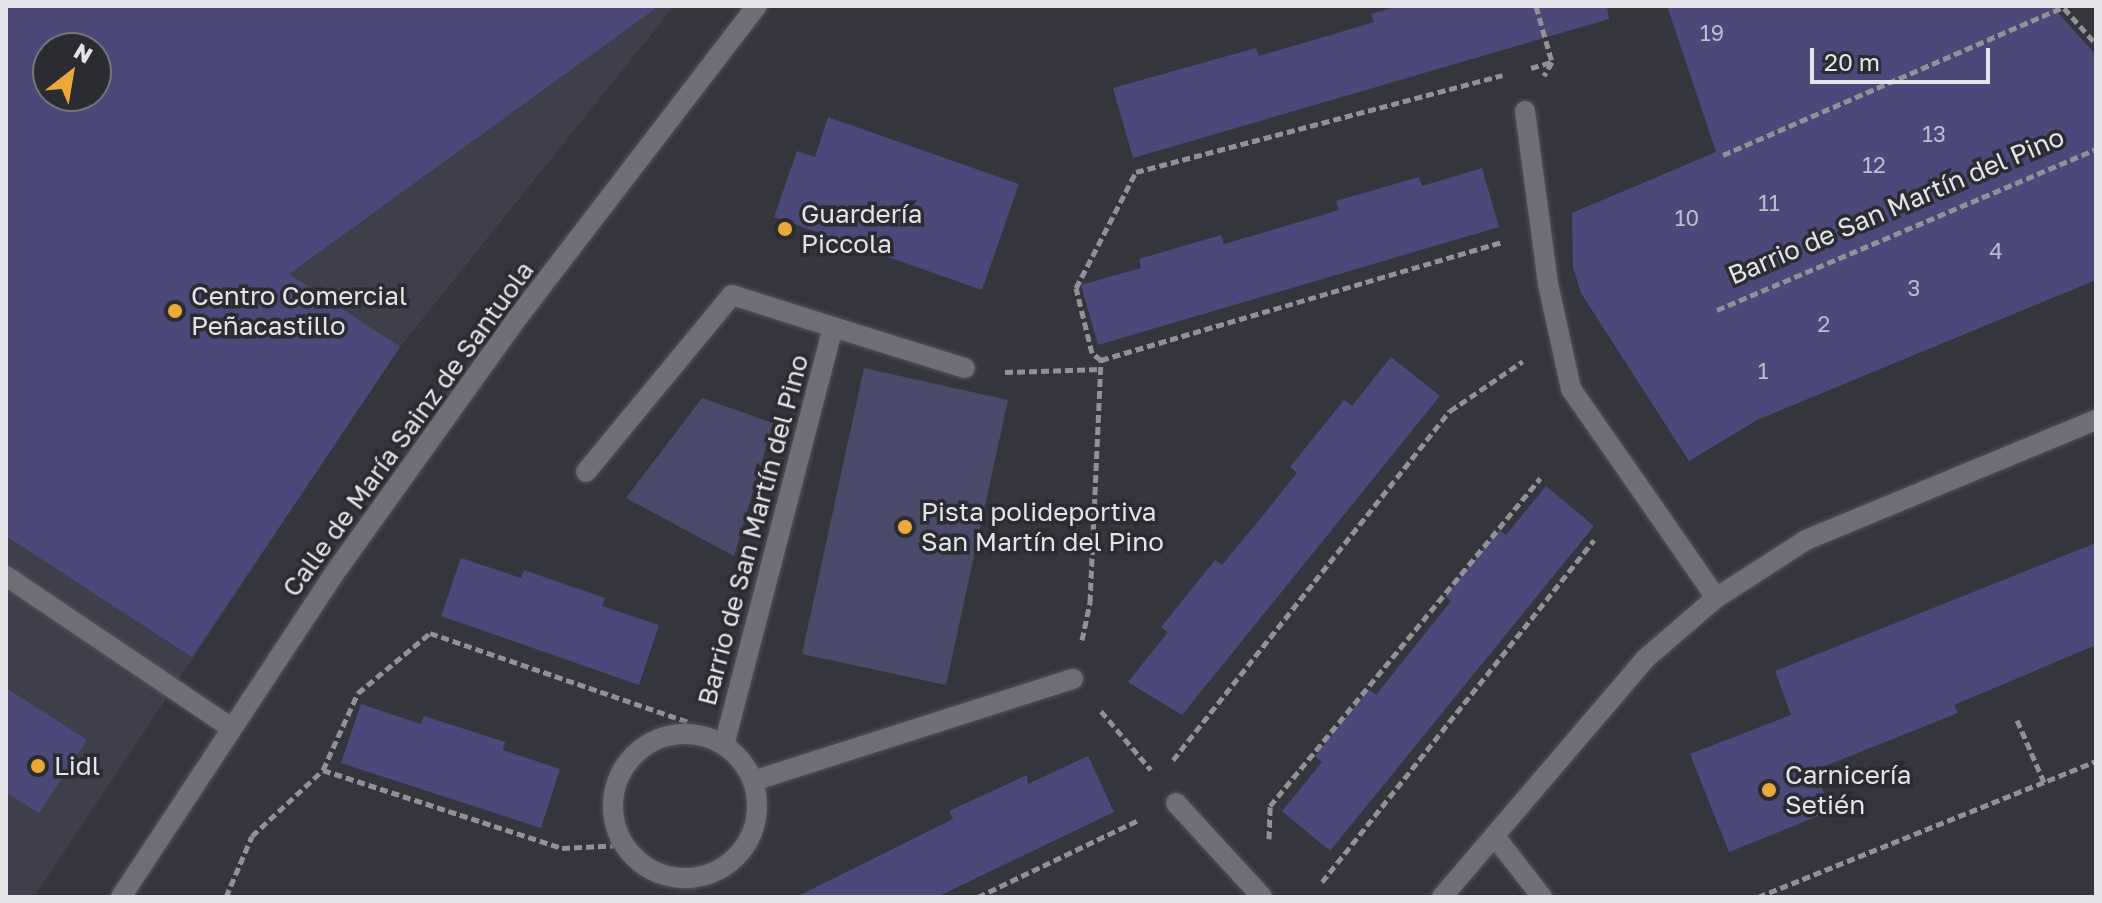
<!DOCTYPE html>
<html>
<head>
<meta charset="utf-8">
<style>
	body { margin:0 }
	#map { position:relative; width:2102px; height:903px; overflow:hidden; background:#35353d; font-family:"Golos Text",sans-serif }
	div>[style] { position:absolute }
	.built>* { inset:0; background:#3f3f4c }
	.green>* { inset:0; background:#4c4a6a }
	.building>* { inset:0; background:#4c487a }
	.path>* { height:5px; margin-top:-2.5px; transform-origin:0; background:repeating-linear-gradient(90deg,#919197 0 8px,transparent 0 12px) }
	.roads { filter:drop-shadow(0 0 2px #515157) drop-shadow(0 0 2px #515157) }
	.lane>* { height:20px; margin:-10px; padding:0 10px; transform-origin:10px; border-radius:10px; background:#6e6f77 }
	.street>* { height:20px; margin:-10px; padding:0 10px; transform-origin:10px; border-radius:10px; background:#6e6f77 }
	.street>.ring { margin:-10px; padding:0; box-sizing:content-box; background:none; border:20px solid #6e6f77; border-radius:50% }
	.dots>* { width:22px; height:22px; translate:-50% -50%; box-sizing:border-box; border:4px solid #2b2b32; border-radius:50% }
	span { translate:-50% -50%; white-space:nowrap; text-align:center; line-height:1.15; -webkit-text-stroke:7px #2b2b32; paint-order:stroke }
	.number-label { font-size:22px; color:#bebdcd }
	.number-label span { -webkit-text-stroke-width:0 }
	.street-label { font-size:26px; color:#e4e4e9 }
	.poi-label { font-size:26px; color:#e4e4e9 }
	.left { translate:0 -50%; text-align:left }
	.frame { position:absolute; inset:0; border:8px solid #e4e4e9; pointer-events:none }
	.north { position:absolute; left:32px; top:32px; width:80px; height:80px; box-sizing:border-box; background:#2b2b32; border:2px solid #75757b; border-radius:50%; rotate:31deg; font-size:22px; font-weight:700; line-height:32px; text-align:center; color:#e4e4e9 }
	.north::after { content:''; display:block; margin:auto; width:28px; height:36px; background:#eca93a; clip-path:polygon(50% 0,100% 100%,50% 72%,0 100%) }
	.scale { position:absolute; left:1810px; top:48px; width:180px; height:36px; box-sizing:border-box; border:4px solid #e4e4e9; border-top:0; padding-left:10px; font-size:24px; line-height:28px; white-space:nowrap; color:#e4e4e9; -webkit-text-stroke:6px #2b2b32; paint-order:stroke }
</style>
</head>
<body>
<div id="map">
	<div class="built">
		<div style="clip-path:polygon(evenodd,6px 6px,674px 6px,400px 347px,34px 897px,6px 897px,6px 6px,48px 48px,96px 48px,96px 96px,48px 96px,48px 48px)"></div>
	</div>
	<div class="green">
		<div style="clip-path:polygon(864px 368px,1008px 400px,946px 685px,802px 654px)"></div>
		<div style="clip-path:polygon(702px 398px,773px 423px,734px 556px,626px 498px)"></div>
	</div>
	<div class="building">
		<div style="clip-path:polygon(evenodd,6px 6px,659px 6px,289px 274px,400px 347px,192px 657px,6px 536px,6px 6px,48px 48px,96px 48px,96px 96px,48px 96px,48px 48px)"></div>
		<div style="clip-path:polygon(1399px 6px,1607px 6px,1609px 19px,1133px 158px,1113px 88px,1256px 48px,1259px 56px,1317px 39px,1374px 22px,1371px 14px)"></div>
		<div style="clip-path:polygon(1667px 6px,2052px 6px,2096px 55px,2096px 280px,1757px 420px,1689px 461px,1581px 293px,1573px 267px,1572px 213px,1716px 152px)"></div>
		<div style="clip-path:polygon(828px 117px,1019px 184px,982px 290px,774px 217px,797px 151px,815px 157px)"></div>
		<div style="clip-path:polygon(1482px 168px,1499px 227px,1098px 345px,1081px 285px,1141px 268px,1139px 259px,1221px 235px,1224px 244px,1282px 227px,1339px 210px,1336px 201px,1419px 177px,1422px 186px)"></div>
		<div style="clip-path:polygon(1391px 357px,1440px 396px,1182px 715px,1128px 682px,1168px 632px,1161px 627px,1215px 560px,1222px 565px,1260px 519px,1297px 473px,1290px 467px,1344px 400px,1352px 406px)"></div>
		<div style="clip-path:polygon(1546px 486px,1594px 526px,1330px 851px,1282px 811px,1322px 762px,1315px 756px,1369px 689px,1376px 695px,1451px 601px,1445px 596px,1499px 530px,1506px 535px)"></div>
		<div style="clip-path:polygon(2096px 543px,2096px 645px,1954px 705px,1958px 713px,1815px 770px,1831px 811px,1729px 852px,1690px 754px,1791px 715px,1775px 671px)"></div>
		<div style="clip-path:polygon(461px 558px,521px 578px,524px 570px,605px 598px,602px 606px,659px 625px,639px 685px,441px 616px)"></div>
		<div style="clip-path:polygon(6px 688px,87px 740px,39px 813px,6px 793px)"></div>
		<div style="clip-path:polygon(361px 704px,421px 724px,424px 716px,505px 742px,503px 750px,560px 769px,541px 828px,341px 763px)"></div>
		<div style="clip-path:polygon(1088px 756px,1114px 812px,937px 897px,796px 897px,953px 819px,949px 811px,1027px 775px,1028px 784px)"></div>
	</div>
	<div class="path">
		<div style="left:1536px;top:6px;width:58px;rotate:74.1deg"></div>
		<div style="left:1552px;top:62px;width:16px;rotate:120deg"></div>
		<div style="left:2064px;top:8px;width:48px;rotate:48.4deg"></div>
		<div style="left:1531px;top:68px;width:22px;rotate:-16deg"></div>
		<div style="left:1723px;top:155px;width:374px;rotate:-23.5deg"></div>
		<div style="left:1717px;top:310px;width:412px;rotate:-23deg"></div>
		<div style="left:1101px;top:360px;width:11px;rotate:-142deg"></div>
		<div style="left:1092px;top:353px;width:67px;rotate:-103.8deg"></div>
		<div style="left:1076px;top:288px;width:131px;rotate:-62.7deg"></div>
		<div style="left:1136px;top:172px;width:379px;rotate:-14.8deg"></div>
		<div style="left:1005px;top:372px;width:96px;rotate:-1.8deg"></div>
		<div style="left:1082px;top:640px;width:39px;rotate:-78deg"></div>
		<div style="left:1090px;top:602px;width:242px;rotate:-87.4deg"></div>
		<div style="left:1101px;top:360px;width:417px;rotate:-16.4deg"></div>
		<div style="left:1101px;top:711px;width:77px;rotate:49.7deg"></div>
		<div style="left:2017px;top:720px;width:68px;rotate:66.5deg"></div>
		<div style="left:1173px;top:760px;width:446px;rotate:-51.6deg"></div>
		<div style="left:1450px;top:411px;width:88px;rotate:-34.4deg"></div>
		<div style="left:323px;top:770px;width:251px;rotate:18.1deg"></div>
		<div style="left:562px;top:848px;width:61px;rotate:-2.8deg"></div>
		<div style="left:1269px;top:839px;width:33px;rotate:-88deg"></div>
		<div style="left:1270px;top:806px;width:425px;rotate:-50.5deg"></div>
		<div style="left:1322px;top:882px;width:437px;rotate:-51.5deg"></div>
		<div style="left:226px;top:897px;width:66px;rotate:-66.9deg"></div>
		<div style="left:252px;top:836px;width:97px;rotate:-42.9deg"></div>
		<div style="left:323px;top:770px;width:85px;rotate:-65.6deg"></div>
		<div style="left:358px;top:693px;width:94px;rotate:-39.8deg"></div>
		<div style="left:430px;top:633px;width:273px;rotate:19deg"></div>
		<div style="left:978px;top:897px;width:178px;rotate:-25.6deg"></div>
		<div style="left:1758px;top:897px;width:364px;rotate:-21.9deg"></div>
	</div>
	<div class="roads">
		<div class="lane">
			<div style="left:6px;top:576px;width:272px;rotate:34deg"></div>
		</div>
		<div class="street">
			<div style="left:1525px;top:111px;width:175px;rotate:82.4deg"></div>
			<div style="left:1548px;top:284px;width:107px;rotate:77.6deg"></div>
			<div style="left:1571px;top:389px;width:254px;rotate:55.2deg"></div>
			<div style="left:833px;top:327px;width:138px;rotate:17.3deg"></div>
			<div style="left:586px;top:472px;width:229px;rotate:-50.5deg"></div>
			<div style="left:732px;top:295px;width:106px;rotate:17.6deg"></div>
			<div style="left:833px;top:327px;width:432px;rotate:104.6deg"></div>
			<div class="ring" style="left:613px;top:734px;width:124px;height:124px"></div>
			<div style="left:753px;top:781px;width:336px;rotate:-17.7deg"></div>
			<div style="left:1176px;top:803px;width:127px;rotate:47.5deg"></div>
			<div style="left:1496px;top:838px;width:75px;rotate:52.1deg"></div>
			<div style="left:121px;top:897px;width:396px;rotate:-56.6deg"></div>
			<div style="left:339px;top:567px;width:307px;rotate:-54.4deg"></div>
			<div style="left:518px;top:317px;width:392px;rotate:-52.5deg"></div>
			<div style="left:1442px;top:897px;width:313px;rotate:-49.5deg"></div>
			<div style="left:1645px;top:659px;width:94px;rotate:-40.7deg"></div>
			<div style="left:1716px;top:598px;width:107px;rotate:-32.8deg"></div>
			<div style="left:1806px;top:540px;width:314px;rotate:-22.5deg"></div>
		</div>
	</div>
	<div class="dots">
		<div style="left:785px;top:229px;background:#eca93a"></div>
		<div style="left:175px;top:311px;background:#eca93a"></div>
		<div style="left:905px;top:527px;background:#eca93a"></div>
		<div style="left:38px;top:766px;background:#eca93a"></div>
		<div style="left:1769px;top:790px;background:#eca93a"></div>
	</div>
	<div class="number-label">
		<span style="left:1712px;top:33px">19</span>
		<span style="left:1934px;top:134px">13</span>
		<span style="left:1874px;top:165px">12</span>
		<span style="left:1769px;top:203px">11</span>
		<span style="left:1687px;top:218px">10</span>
		<span style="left:1996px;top:251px">4</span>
		<span style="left:1914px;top:288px">3</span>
		<span style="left:1824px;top:324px">2</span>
		<span style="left:1763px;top:371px">1</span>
	</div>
	<div class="street-label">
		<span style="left:1896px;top:206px;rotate:-23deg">Barrio de San Martín del Pino</span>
		<span style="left:408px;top:429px;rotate:-54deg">Calle de María Sainz de Santuola</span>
		<span style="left:753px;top:530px;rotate:-75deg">Barrio de San Martín del Pino</span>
	</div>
	<div class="poi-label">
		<span class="left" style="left:801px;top:229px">Guardería<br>Piccola</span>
		<span class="left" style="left:191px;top:311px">Centro Comercial<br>Peñacastillo</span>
		<span class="left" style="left:921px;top:527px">Pista polideportiva<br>San Martín del Pino</span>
		<span class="left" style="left:54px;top:766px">Lidl</span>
		<span class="left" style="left:1785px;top:790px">Carnicería<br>Setién</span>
	</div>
	<div class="frame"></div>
	<div class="north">N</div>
	<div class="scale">20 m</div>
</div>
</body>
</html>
